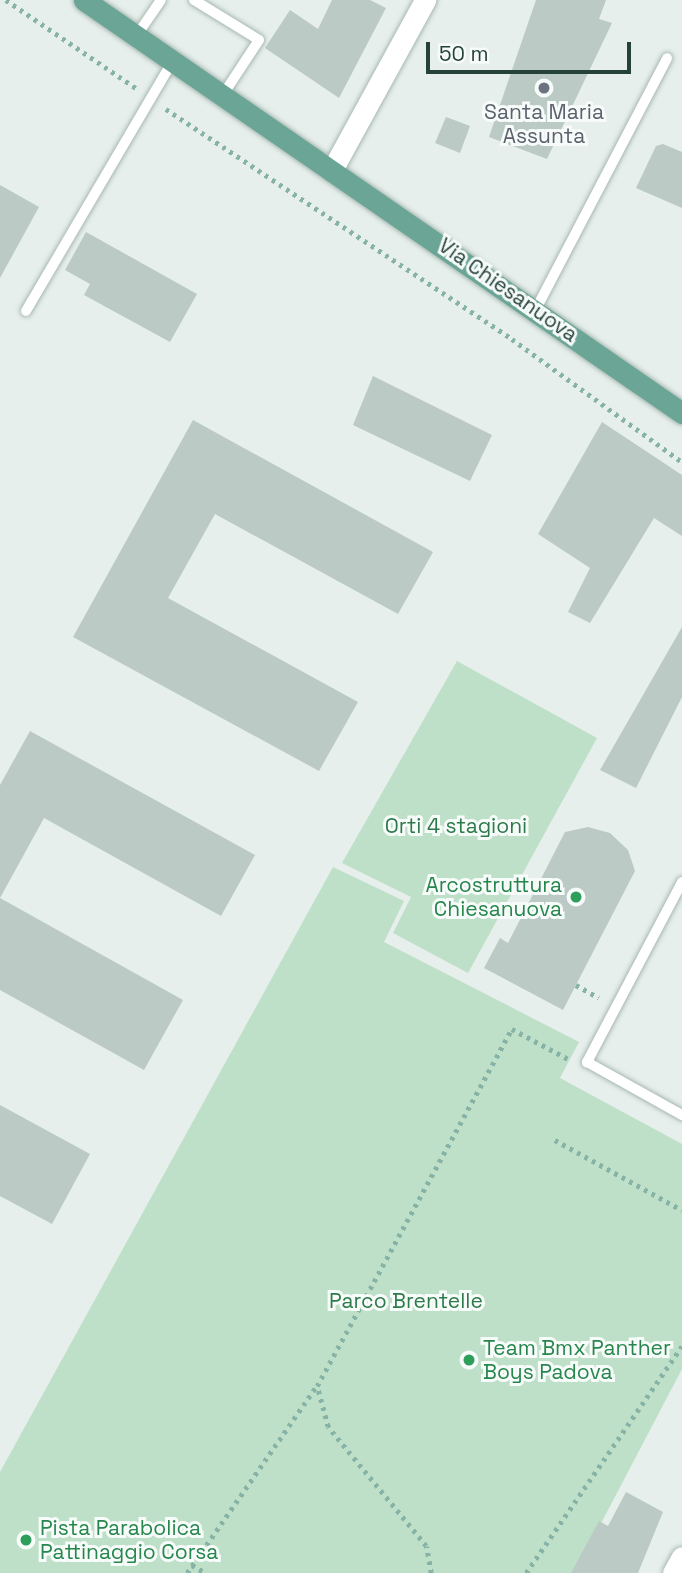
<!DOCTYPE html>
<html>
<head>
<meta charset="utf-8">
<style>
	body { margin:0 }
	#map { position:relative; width:682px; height:1573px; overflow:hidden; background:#e6efeb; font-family:"Space Grotesk",sans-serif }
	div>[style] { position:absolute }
	.green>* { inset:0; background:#bfe0c8 }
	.building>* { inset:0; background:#bbcac4 }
	.path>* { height:4.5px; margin-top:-2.25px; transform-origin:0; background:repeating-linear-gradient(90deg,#86b3a5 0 3.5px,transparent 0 8.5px) }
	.roads { filter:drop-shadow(0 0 2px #a8b8b2) drop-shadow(0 0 2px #a8b8b2) }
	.service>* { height:10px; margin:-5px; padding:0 5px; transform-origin:5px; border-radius:5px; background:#fff }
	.minor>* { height:21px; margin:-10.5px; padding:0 10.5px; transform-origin:10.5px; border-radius:10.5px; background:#fff }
	.primary>* { height:21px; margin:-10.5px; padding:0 10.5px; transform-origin:10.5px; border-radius:10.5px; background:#6aa596 }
	.dots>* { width:19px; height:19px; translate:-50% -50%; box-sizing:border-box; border:4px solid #f7fbf9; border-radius:50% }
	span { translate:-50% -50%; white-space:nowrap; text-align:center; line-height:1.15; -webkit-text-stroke:6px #f7fbf9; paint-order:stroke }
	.worship-label { font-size:21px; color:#5b616d }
	.street-label { font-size:21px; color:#24423a }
	.park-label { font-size:21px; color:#2d7a4b }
	.leisure-label { font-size:21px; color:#27864d }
	.right { translate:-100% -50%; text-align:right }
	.left { translate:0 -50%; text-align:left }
	.scale { position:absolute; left:426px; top:42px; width:205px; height:32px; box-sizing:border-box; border:4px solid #24423a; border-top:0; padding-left:9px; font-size:21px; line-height:24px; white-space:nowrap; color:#24423a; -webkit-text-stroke:5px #f7fbf9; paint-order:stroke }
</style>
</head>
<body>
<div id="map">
	<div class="green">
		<div style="clip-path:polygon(457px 661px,597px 738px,468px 973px,393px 933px,411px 897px,342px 863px)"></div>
		<div style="clip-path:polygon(333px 867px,404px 901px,384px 942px,579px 1042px,560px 1078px,682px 1144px,682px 1369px,575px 1573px,0 1573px,0 1472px)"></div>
	</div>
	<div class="building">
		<div style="clip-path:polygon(332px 0,370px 0,386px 8px,339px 98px,265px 48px,290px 10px,318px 29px)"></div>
		<div style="clip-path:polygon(536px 0,606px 0,599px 19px,612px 23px,547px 159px,489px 137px)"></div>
		<div style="clip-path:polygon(446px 117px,470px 126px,460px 153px,435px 143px)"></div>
		<div style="clip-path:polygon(663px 144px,682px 152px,682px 208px,636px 188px,656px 146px)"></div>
		<div style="clip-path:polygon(0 185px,39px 207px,0 278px)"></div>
		<div style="clip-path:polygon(86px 232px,197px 294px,170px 342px,84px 295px,90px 284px,65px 270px)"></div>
		<div style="clip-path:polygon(373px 376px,492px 435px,470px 481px,353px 425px)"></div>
		<div style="clip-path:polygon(193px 420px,433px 552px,398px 614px,215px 514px,168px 598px,358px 702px,319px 771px,73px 637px)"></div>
		<div style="clip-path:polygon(602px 422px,682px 475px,682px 536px,654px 518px,590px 623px,568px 612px,590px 568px,538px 534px)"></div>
		<div style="clip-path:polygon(682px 627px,682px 697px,636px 788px,600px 770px)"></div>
		<div style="clip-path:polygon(30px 731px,255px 855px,221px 916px,44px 818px,0 898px,0 785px)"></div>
		<div style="clip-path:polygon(588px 827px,610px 833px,628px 850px,635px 871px,563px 1010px,484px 968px,500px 938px,508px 943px,565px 832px)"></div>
		<div style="clip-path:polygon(0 898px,183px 1000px,144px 1070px,0 990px)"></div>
		<div style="clip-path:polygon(0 1105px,90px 1154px,52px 1224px,0 1196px)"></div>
		<div style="clip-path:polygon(626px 1492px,663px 1512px,638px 1573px,571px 1573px,599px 1521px,608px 1526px)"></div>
	</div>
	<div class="path">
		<div style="left:6px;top:0;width:157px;rotate:34.1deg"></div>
		<div style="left:166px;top:109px;width:415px;rotate:33.6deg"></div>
		<div style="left:512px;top:339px;width:210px;rotate:35.9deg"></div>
		<div style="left:576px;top:985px;width:26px;rotate:29deg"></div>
		<div style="left:555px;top:1140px;width:145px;rotate:28.9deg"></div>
		<div style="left:192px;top:1565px;width:16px;rotate:30deg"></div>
		<div style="left:187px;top:1573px;width:226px;rotate:-55.3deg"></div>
		<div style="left:431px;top:1573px;width:27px;rotate:-100deg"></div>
		<div style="left:426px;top:1546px;width:154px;rotate:-129.5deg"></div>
		<div style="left:328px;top:1427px;width:42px;rotate:-105deg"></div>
		<div style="left:317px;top:1386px;width:407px;rotate:-61.4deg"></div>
		<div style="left:512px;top:1029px;width:66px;rotate:28.1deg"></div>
		<div style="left:526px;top:1573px;width:275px;rotate:-55.5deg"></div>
	</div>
	<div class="roads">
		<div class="service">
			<div style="left:194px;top:0;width:76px;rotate:31.6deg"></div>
			<div style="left:259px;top:40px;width:64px;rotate:123.4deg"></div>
			<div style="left:137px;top:35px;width:42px;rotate:-55.6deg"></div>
			<div style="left:536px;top:309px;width:283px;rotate:-62.4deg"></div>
			<div style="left:26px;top:311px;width:291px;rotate:-59.6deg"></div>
			<div style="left:682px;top:882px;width:204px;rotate:117.8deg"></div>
			<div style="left:587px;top:1062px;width:109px;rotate:29.2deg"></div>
		</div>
		<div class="minor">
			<div style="left:332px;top:170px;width:194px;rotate:-61.3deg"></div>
			<div style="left:673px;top:1573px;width:18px;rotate:-61deg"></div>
		</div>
		<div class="primary">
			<div style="left:84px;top:0;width:727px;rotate:34.63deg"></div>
		</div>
	</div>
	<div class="dots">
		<div style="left:544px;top:88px;background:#6b7280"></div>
		<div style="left:576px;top:897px;background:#2e9e5b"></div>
		<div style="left:469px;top:1360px;background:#2e9e5b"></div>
		<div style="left:26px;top:1540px;background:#2e9e5b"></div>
	</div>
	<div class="worship-label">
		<span style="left:544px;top:124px">Santa Maria<br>Assunta</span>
	</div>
	<div class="street-label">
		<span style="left:508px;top:290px;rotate:35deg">Via Chiesanuova</span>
	</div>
	<div class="park-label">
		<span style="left:456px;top:826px">Orti 4 stagioni</span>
		<span style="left:406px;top:1301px">Parco Brentelle</span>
	</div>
	<div class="leisure-label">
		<span class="right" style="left:562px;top:897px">Arcostruttura<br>Chiesanuova</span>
		<span class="left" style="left:483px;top:1360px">Team Bmx Panther<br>Boys Padova</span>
		<span class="left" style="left:40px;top:1540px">Pista Parabolica<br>Pattinaggio Corsa</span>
	</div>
	<div class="scale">50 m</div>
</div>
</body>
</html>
